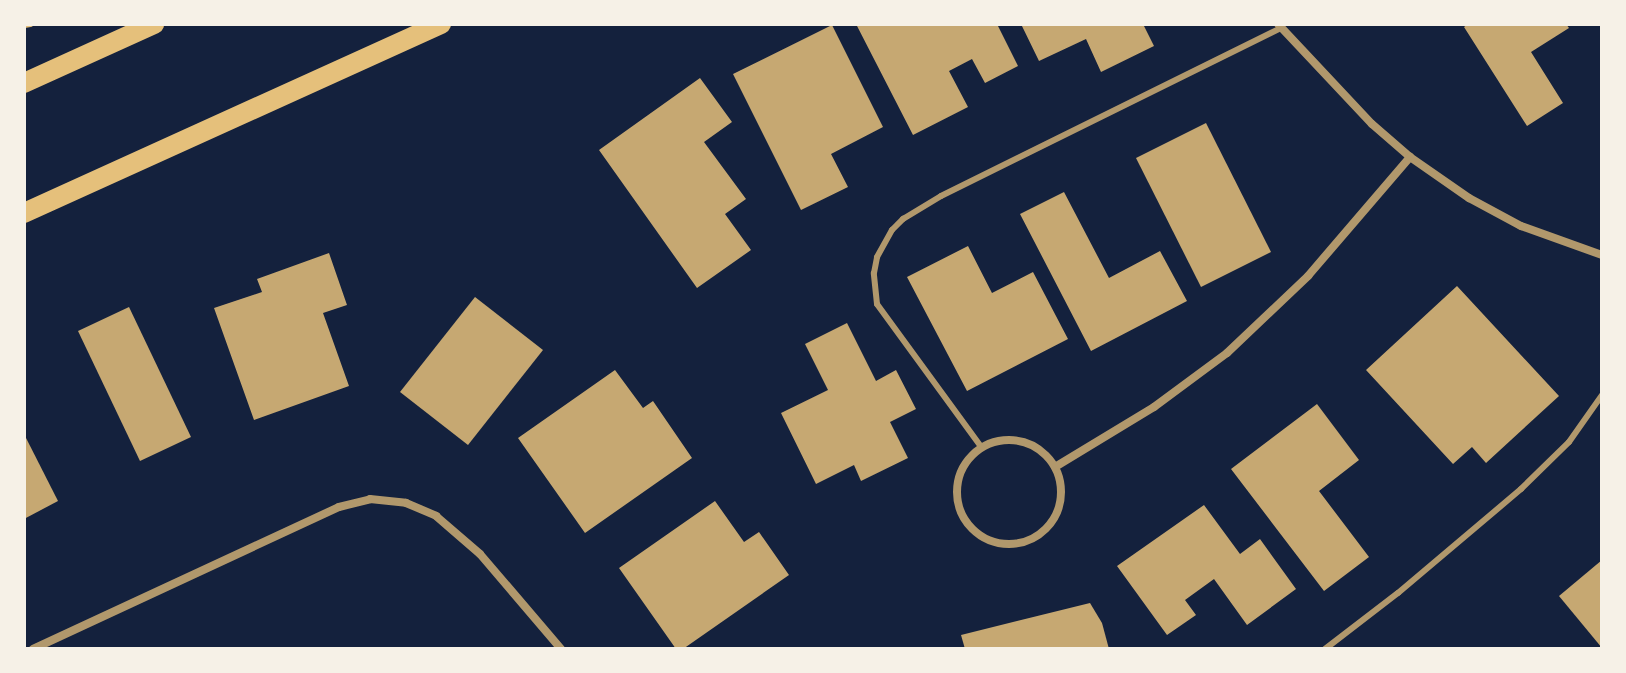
<!DOCTYPE html>
<html>
<head>
<meta charset="utf-8">
<style>
	body { margin:0 }
	#map { position:relative; width:1626px; height:673px; overflow:hidden; background:#14213d; font-family:"Exo 2",sans-serif }
	div>[style] { position:absolute }
	.building>* { inset:0; background:#c6a872 }
	.path>* { height:5px; margin:-2.5px; padding:0 2.5px; transform-origin:2.5px; border-radius:2.5px; background:#e5c07b }
	.service>* { height:6px; margin:-3px; padding:0 3px; transform-origin:3px; border-radius:3px; background:#b1986c }
	.minor>* { height:8px; margin:-4px; padding:0 4px; transform-origin:4px; border-radius:4px; background:#b1986c }
	.minor>.ring { margin:-4px; padding:0; box-sizing:content-box; background:none; border:8px solid #b1986c; border-radius:50% }
	.primary>* { height:20px; margin:-10px; padding:0 10px; transform-origin:10px; border-radius:10px; background:#e5c07b }
	span { translate:-50% -50%; white-space:nowrap; text-align:center; line-height:1.15; -webkit-text-stroke:6px #f6f1e7; paint-order:stroke }
	.frame { position:absolute; inset:0; border:26px solid #f6f1e7; pointer-events:none }
</style>
</head>
<body>
<div id="map">
	<div class="building">
		<div style="clip-path:polygon(856px 24px,997px 24px,1018px 66px,985px 83px,972px 59px,949px 71px,968px 107px,913px 135px)"></div>
		<div style="clip-path:polygon(1021px 24px,1143px 24px,1154px 46px,1101px 72px,1086px 39px,1039px 61px)"></div>
		<div style="clip-path:polygon(1468px 24px,1566px 24px,1569px 28px,1531px 52px,1563px 103px,1527px 126px,1464px 27px)"></div>
		<div style="clip-path:polygon(832px 25px,883px 127px,831px 154px,848px 187px,801px 210px,733px 74px)"></div>
		<div style="clip-path:polygon(700px 78px,732px 122px,704px 142px,746px 199px,725px 214px,751px 250px,697px 288px,599px 150px)"></div>
		<div style="clip-path:polygon(1206px 123px,1271px 252px,1201px 287px,1136px 158px)"></div>
		<div style="clip-path:polygon(1064px 192px,1109px 278px,1160px 251px,1187px 301px,1091px 351px,1020px 214px)"></div>
		<div style="clip-path:polygon(968px 246px,992px 293px,1033px 272px,1068px 339px,967px 391px,907px 277px)"></div>
		<div style="clip-path:polygon(329px 253px,347px 305px,323px 313px,349px 386px,254px 420px,214px 308px,262px 292px,257px 279px)"></div>
		<div style="clip-path:polygon(1457px 286px,1559px 396px,1486px 463px,1472px 447px,1453px 464px,1366px 370px)"></div>
		<div style="clip-path:polygon(475px 297px,543px 350px,468px 445px,400px 392px)"></div>
		<div style="clip-path:polygon(129px 307px,191px 437px,140px 461px,78px 331px)"></div>
		<div style="clip-path:polygon(847px 323px,876px 381px,896px 370px,916px 409px,890px 422px,908px 458px,861px 481px,854px 465px,816px 484px,781px 413px,828px 390px,805px 344px)"></div>
		<div style="clip-path:polygon(615px 370px,643px 408px,653px 401px,692px 458px,585px 533px,518px 438px)"></div>
		<div style="clip-path:polygon(1317px 404px,1359px 460px,1319px 491px,1369px 557px,1324px 591px,1231px 469px)"></div>
		<div style="clip-path:polygon(24px 434px,58px 501px,24px 519px)"></div>
		<div style="clip-path:polygon(715px 501px,744px 542px,759px 532px,789px 575px,683px 649px,676px 649px,619px 568px)"></div>
		<div style="clip-path:polygon(1204px 505px,1240px 554px,1260px 539px,1296px 589px,1247px 625px,1214px 579px,1185px 600px,1196px 615px,1167px 635px,1117px 566px)"></div>
		<div style="clip-path:polygon(1602px 560px,1602px 648px,1559px 596px)"></div>
		<div style="clip-path:polygon(1090px 603px,1102px 623px,1109px 649px,965px 649px,961px 635px)"></div>
	</div>
	<div class="path">
		<div style="left:24px;top:25px;width:6px;rotate:-9deg"></div>
	</div>
	<div class="service">
		<div style="left:982px;top:448px;width:178px;rotate:-126.1deg"></div>
		<div style="left:877px;top:304px;width:31px;rotate:-96deg"></div>
		<div style="left:874px;top:273px;width:16px;rotate:-79deg"></div>
		<div style="left:877px;top:257px;width:31px;rotate:-61deg"></div>
		<div style="left:892px;top:230px;width:16px;rotate:-45deg"></div>
		<div style="left:903px;top:219px;width:44px;rotate:-31.2deg"></div>
		<div style="left:941px;top:196px;width:379px;rotate:-26.3deg"></div>
		<div style="left:1325px;top:649px;width:92px;rotate:-37.5deg"></div>
		<div style="left:1398px;top:593px;width:161px;rotate:-40.2deg"></div>
		<div style="left:1521px;top:489px;width:67px;rotate:-44.4deg"></div>
		<div style="left:1569px;top:442px;width:57px;rotate:-54.9deg"></div>
	</div>
	<div class="minor">
		<div style="left:1278px;top:24px;width:137px;rotate:46.8deg"></div>
		<div style="left:1372px;top:124px;width:50px;rotate:41deg"></div>
		<div style="left:1410px;top:157px;width:72px;rotate:34.8deg"></div>
		<div style="left:1469px;top:198px;width:59px;rotate:28.3deg"></div>
		<div style="left:1521px;top:226px;width:86px;rotate:19.7deg"></div>
		<div class="ring" style="left:957px;top:440px;width:96px;height:96px"></div>
		<div style="left:1055px;top:467px;width:116px;rotate:-31.2deg"></div>
		<div style="left:1154px;top:407px;width:91px;rotate:-36.5deg"></div>
		<div style="left:1227px;top:353px;width:112px;rotate:-43.5deg"></div>
		<div style="left:1308px;top:276px;width:157px;rotate:-49.4deg"></div>
		<div style="left:33px;top:649px;width:337px;rotate:-24.9deg"></div>
		<div style="left:339px;top:507px;width:32px;rotate:-14deg"></div>
		<div style="left:370px;top:499px;width:36px;rotate:6deg"></div>
		<div style="left:406px;top:503px;width:33px;rotate:23deg"></div>
		<div style="left:436px;top:516px;width:58px;rotate:40.8deg"></div>
		<div style="left:480px;top:554px;width:125px;rotate:49.5deg"></div>
	</div>
	<div class="primary">
		<div style="left:24px;top:83px;width:143px;rotate:-24.4deg"></div>
		<div style="left:24px;top:213px;width:458px;rotate:-24.4deg"></div>
	</div>
	<div class="frame"></div>
</div>
</body>
</html>
